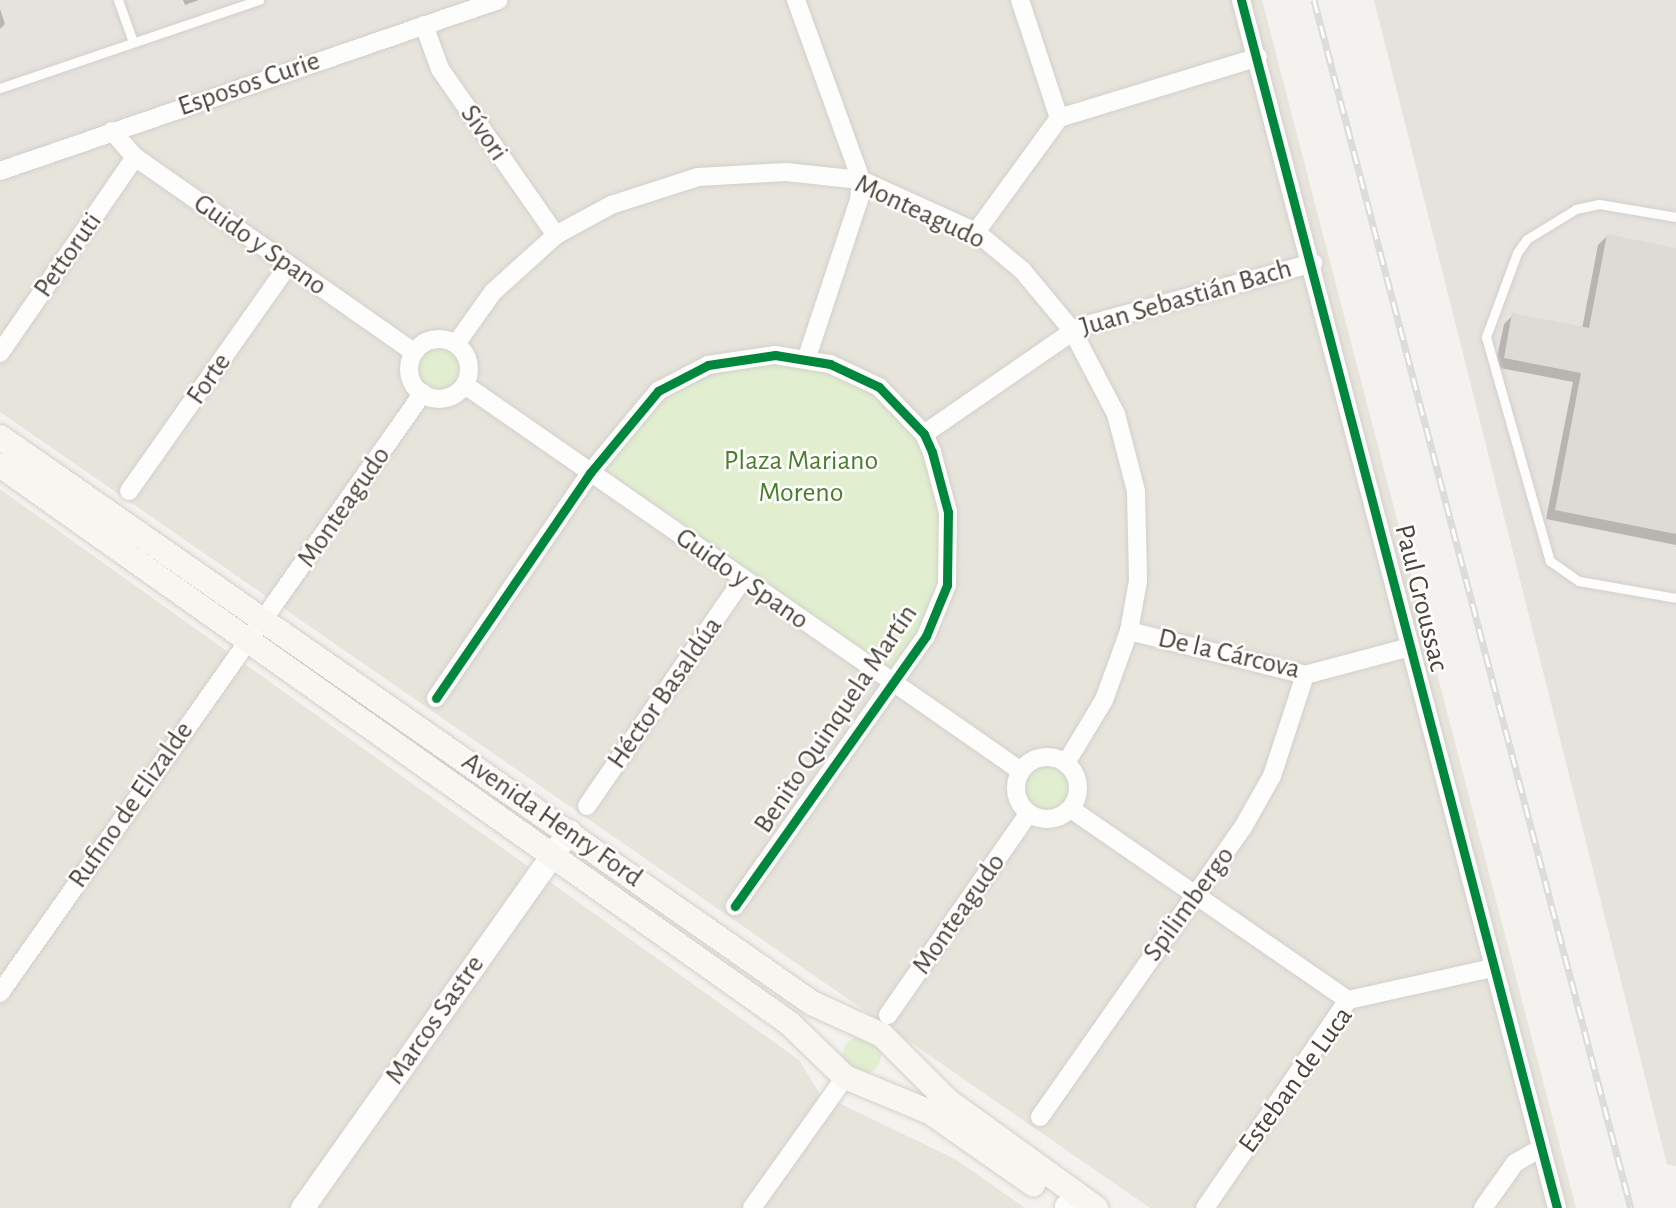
<!DOCTYPE html>
<html>
<head>
<meta charset="utf-8">
<style>
	body { margin:0 }
	#map { position:relative; width:1676px; height:1208px; overflow:hidden; background:#f4f2ee; font-family:"Alegreya Sans",sans-serif }
	div>[style] { position:absolute }
	.residential>* { inset:0; background:#e7e4dc }
	.industrial>* { inset:0; background:#e6e2de }
	.green>* { inset:0; background:#e1eecf }
	.round { border-radius:50% }
	.parking>* { inset:0; background:#e6e3df }
	.shadow>* { inset:0; background:#0003 }
	.building>* { inset:0; background:#dedbd6 }
	.roads { filter:drop-shadow(0 0 2px #d2d0cb) drop-shadow(0 0 2px #d2d0cb) }
	.service>* { height:9px; margin:-4.5px; padding:0 4.5px; transform-origin:4.5px; border-radius:4.5px; background:#fdfdfc }
	.minor>* { height:18px; margin:-9px; padding:0 9px; transform-origin:9px; border-radius:9px; background:#fdfdfc }
	.minor>.ring { margin:-9px; padding:0; box-sizing:content-box; background:none; border:18px solid #fdfdfc; border-radius:50% }
	.tertiary>* { height:23px; margin:-11.5px; padding:0 11.5px; transform-origin:11.5px; border-radius:11.5px; background:#fdfdfc }
	.secondary>* { height:24px; margin:-12px; padding:0 12px; transform-origin:12px; border-radius:12px; background:#f7f6f1 }
	.rail>* { height:7px; margin-top:-3.5px; transform-origin:0; background:repeating-linear-gradient(90deg,#fff 0 13px,#dbdbda 0 26px); box-sizing:border-box; border-block:2px solid #dbdbda }
	.cycleway>* { height:9px; margin:-4.5px; padding:0 4.5px; transform-origin:4.5px; border-radius:4.5px; background:#00873e }
	span { translate:-50% -50%; white-space:nowrap; text-align:center; line-height:1.15; -webkit-text-stroke:5px #fff; paint-order:stroke }
	.street-label { font-size:28px; color:#4b4439 }
	.park-label { font-size:28px; color:#4a7f2a }
</style>
</head>
<body>
<div id="map">
	<div class="residential">
		<div style="clip-path:polygon(456px 0,1262px 0,1576px 1208px,1150px 1208px,0 412px,0 160px)"></div>
		<div style="clip-path:polygon(0 489px,799px 1060px,820px 1094px,955px 1159px,1025px 1208px,0 1208px)"></div>
	</div>
	<div class="industrial">
		<div style="clip-path:polygon(0 0,456px 0,0 160px)"></div>
		<div style="clip-path:polygon(1374px 0,1676px 0,1676px 1166px,1667px 1164px)"></div>
	</div>
	<div class="green">
		<div class="round" style="left:417px;top:347px;width:44px;height:44px"></div>
		<div style="clip-path:polygon(769px 364px,831px 373px,855px 384px,899px 417px,920px 442px,947px 533px,937px 605px,894px 673px,606px 470px,636px 426px,678px 391px,738px 367px)"></div>
		<div class="round" style="left:1025px;top:767px;width:44px;height:44px"></div>
		<div class="round" style="left:843px;top:1036px;width:38px;height:38px"></div>
	</div>
	<div class="parking">
		<div style="clip-path:polygon(0 0,97px 0,0 37px)"></div>
	</div>
	<div class="shadow">
		<div style="clip-path:polygon(183px 0,199px 0,185px 5px)"></div>
		<div style="clip-path:polygon(0 9px,5px 24px,0 29px)"></div>
		<div style="clip-path:polygon(1607px 236px,1676px 250px,1676px 545px,1546px 519px,1573px 382px,1495px 367px,1504px 324px,1513px 315px,1582px 329px,1598px 245px)"></div>
	</div>
	<div class="building">
		<div style="clip-path:polygon(1607px 234px,1676px 248px,1676px 534px,1555px 510px,1581px 373px,1504px 358px,1512px 313px,1589px 328px)"></div>
	</div>
	<div class="roads">
		<div class="service">
			<div style="left:118px;top:0;width:45px;rotate:70.3deg"></div>
			<div style="left:0;top:88px;width:274px;rotate:-18.8deg"></div>
			<div style="left:1676px;top:217px;width:78px;rotate:-170.4deg"></div>
			<div style="left:1599px;top:204px;width:24px;rotate:168deg"></div>
			<div style="left:1576px;top:209px;width:57px;rotate:148.5deg"></div>
			<div style="left:1527px;top:239px;width:17px;rotate:126deg"></div>
			<div style="left:1517px;top:253px;width:90px;rotate:110.3deg"></div>
			<div style="left:1486px;top:337px;width:233px;rotate:74.1deg"></div>
			<div style="left:1550px;top:561px;width:35px;rotate:35deg"></div>
			<div style="left:1579px;top:581px;width:98px;rotate:9.9deg"></div>
		</div>
		<div class="minor">
			<div style="left:796px;top:0;width:191px;rotate:70.1deg"></div>
			<div style="left:861px;top:180px;width:20px;rotate:96deg"></div>
			<div style="left:859px;top:200px;width:165px;rotate:108.3deg"></div>
			<div style="left:1020px;top:0;width:124px;rotate:71.7deg"></div>
			<div style="left:1241px;top:0;width:1249px;rotate:75.34deg"></div>
			<div style="left:424px;top:25px;width:47px;rotate:70deg"></div>
			<div style="left:440px;top:69px;width:203px;rotate:55.1deg"></div>
			<div style="left:112px;top:131px;width:35px;rotate:49deg"></div>
			<div style="left:135px;top:157px;width:340px;rotate:35deg"></div>
			<div style="left:0;top:171px;width:527px;rotate:-18.92deg"></div>
			<div style="left:976px;top:232px;width:141px;rotate:-53.9deg"></div>
			<div style="left:1059px;top:118px;width:208px;rotate:-17deg"></div>
			<div class="ring" style="left:409px;top:339px;width:42px;height:42px"></div>
			<div style="left:456px;top:344px;width:64px;rotate:-54.6deg"></div>
			<div style="left:493px;top:292px;width:85px;rotate:-42.1deg"></div>
			<div style="left:556px;top:235px;width:63px;rotate:-28.6deg"></div>
			<div style="left:611px;top:205px;width:91px;rotate:-17.8deg"></div>
			<div style="left:698px;top:177px;width:88px;rotate:-3.3deg"></div>
			<div style="left:786px;top:172px;width:75px;rotate:6.1deg"></div>
			<div style="left:861px;top:180px;width:126px;rotate:24.3deg"></div>
			<div style="left:976px;top:232px;width:60px;rotate:39.6deg"></div>
			<div style="left:1022px;top:270px;width:78px;rotate:50.2deg"></div>
			<div style="left:1072px;top:330px;width:95px;rotate:62.4deg"></div>
			<div style="left:1116px;top:414px;width:80px;rotate:75.4deg"></div>
			<div style="left:1136px;top:491px;width:90px;rotate:88.7deg"></div>
			<div style="left:1138px;top:581px;width:51px;rotate:100.2deg"></div>
			<div style="left:1129px;top:631px;width:73px;rotate:109.9deg"></div>
			<div style="left:1104px;top:700px;width:74px;rotate:121.1deg"></div>
			<div style="left:0;top:353px;width:238px;rotate:-55.4deg"></div>
			<div style="left:465px;top:385px;width:677px;rotate:34.77deg"></div>
			<div style="left:924px;top:434px;width:188px;rotate:-34.6deg"></div>
			<div style="left:1079px;top:327px;width:243px;rotate:-15.3deg"></div>
			<div style="left:129px;top:491px;width:276px;rotate:-54.8deg"></div>
			<div style="left:1129px;top:631px;width:181px;rotate:14deg"></div>
			<div style="left:1305px;top:675px;width:109px;rotate:-14.9deg"></div>
			<div style="left:436px;top:698px;width:273px;rotate:-55.6deg"></div>
			<div style="left:590px;top:473px;width:107px;rotate:-50.3deg"></div>
			<div style="left:658px;top:391px;width:56px;rotate:-27.5deg"></div>
			<div style="left:708px;top:365px;width:68px;rotate:-8.5deg"></div>
			<div style="left:775px;top:355px;width:56px;rotate:9.3deg"></div>
			<div style="left:830px;top:364px;width:54px;rotate:25.1deg"></div>
			<div style="left:879px;top:387px;width:65px;rotate:46.2deg"></div>
			<div style="left:924px;top:434px;width:20px;rotate:66deg"></div>
			<div style="left:932px;top:452px;width:62px;rotate:75.1deg"></div>
			<div style="left:948px;top:512px;width:73px;rotate:90.8deg"></div>
			<div style="left:947px;top:585px;width:55px;rotate:112.4deg"></div>
			<div style="left:926px;top:636px;width:331px;rotate:125.3deg"></div>
			<div class="ring" style="left:1016px;top:757px;width:44px;height:44px"></div>
			<div style="left:587px;top:806px;width:275px;rotate:-55.5deg"></div>
			<div style="left:1071px;top:809px;width:336px;rotate:34.6deg"></div>
			<div style="left:0;top:993px;width:734px;rotate:-54.82deg"></div>
			<div style="left:888px;top:1015px;width:246px;rotate:-55.1deg"></div>
			<div style="left:1040px;top:1117px;width:352px;rotate:-55deg"></div>
			<div style="left:1242px;top:829px;width:61px;rotate:-60.5deg"></div>
			<div style="left:1272px;top:776px;width:106px;rotate:-71.9deg"></div>
			<div style="left:752px;top:1208px;width:161px;rotate:-54.6deg"></div>
			<div style="left:1205px;top:1208px;width:252px;rotate:-55.5deg"></div>
			<div style="left:1348px;top:1000px;width:148px;rotate:-12.5deg"></div>
			<div style="left:1483px;top:1208px;width:55px;rotate:-54.6deg"></div>
			<div style="left:1515px;top:1163px;width:30px;rotate:-30deg"></div>
		</div>
		<div class="tertiary">
			<div style="left:1066px;top:1206px;width:3px;rotate:45deg"></div>
			<div style="left:302px;top:1208px;width:462px;rotate:-54.7deg"></div>
		</div>
		<div class="secondary">
			<div style="left:0;top:437px;width:990px;rotate:34.88deg"></div>
			<div style="left:812px;top:1003px;width:77px;rotate:24.6deg"></div>
			<div style="left:882px;top:1035px;width:93px;rotate:45deg"></div>
			<div style="left:948px;top:1101px;width:183px;rotate:35.9deg"></div>
			<div style="left:0;top:465px;width:966px;rotate:35.27deg"></div>
			<div style="left:789px;top:1023px;width:78px;rotate:44deg"></div>
			<div style="left:845px;top:1077px;width:92px;rotate:22.4deg"></div>
			<div style="left:930px;top:1112px;width:126px;rotate:35deg"></div>
		</div>
	</div>
	<div class="rail">
		<div style="left:1314px;top:0;width:1249px;rotate:75.3deg"></div>
	</div>
	<div class="cycleway">
		<div style="left:1241px;top:0;width:1249px;rotate:75.34deg"></div>
		<div style="left:436px;top:698px;width:273px;rotate:-55.6deg"></div>
		<div style="left:590px;top:473px;width:107px;rotate:-50.3deg"></div>
		<div style="left:658px;top:391px;width:56px;rotate:-27.5deg"></div>
		<div style="left:708px;top:365px;width:68px;rotate:-8.5deg"></div>
		<div style="left:775px;top:355px;width:56px;rotate:9.3deg"></div>
		<div style="left:830px;top:364px;width:54px;rotate:25.1deg"></div>
		<div style="left:879px;top:387px;width:65px;rotate:46.2deg"></div>
		<div style="left:924px;top:434px;width:20px;rotate:66deg"></div>
		<div style="left:932px;top:452px;width:62px;rotate:75.1deg"></div>
		<div style="left:948px;top:512px;width:73px;rotate:90.8deg"></div>
		<div style="left:947px;top:585px;width:55px;rotate:112.4deg"></div>
		<div style="left:926px;top:636px;width:331px;rotate:125.3deg"></div>
	</div>
	<div class="street-label">
		<span style="left:249px;top:84px;rotate:-19deg">Esposos Curie</span>
		<span style="left:484px;top:133px;rotate:55deg">Sívori</span>
		<span style="left:920px;top:212px;rotate:25deg">Monteagudo</span>
		<span style="left:260px;top:245px;rotate:35deg">Guido y Spano</span>
		<span style="left:68px;top:255px;rotate:-55deg">Pettoruti</span>
		<span style="left:1186px;top:298px;rotate:-16deg">Juan Sebastián Bach</span>
		<span style="left:209px;top:379px;rotate:-55deg">Forte</span>
		<span style="left:344px;top:507px;rotate:-55deg">Monteagudo</span>
		<span style="left:742px;top:579px;rotate:35deg">Guido y Spano</span>
		<span style="left:1421px;top:598px;rotate:76deg">Paul Groussac</span>
		<span style="left:1229px;top:654px;rotate:13deg">De la Cárcova</span>
		<span style="left:665px;top:693px;rotate:-55deg">Héctor Basaldúa</span>
		<span style="left:836px;top:719px;rotate:-56deg">Benito Quinquela Martín</span>
		<span style="left:131px;top:805px;rotate:-55deg">Rufino de Elizalde</span>
		<span style="left:552px;top:820px;rotate:35deg">Avenida Henry Ford</span>
		<span style="left:1189px;top:904px;rotate:-54deg">Spilimbergo</span>
		<span style="left:959px;top:914px;rotate:-55deg">Monteagudo</span>
		<span style="left:435px;top:1020px;rotate:-55deg">Marcos Sastre</span>
		<span style="left:1296px;top:1080px;rotate:-54deg">Esteban de Luca</span>
	</div>
	<div class="park-label">
		<span style="left:801px;top:477px">Plaza Mariano<br>Moreno</span>
	</div>
</div>
</body>
</html>
